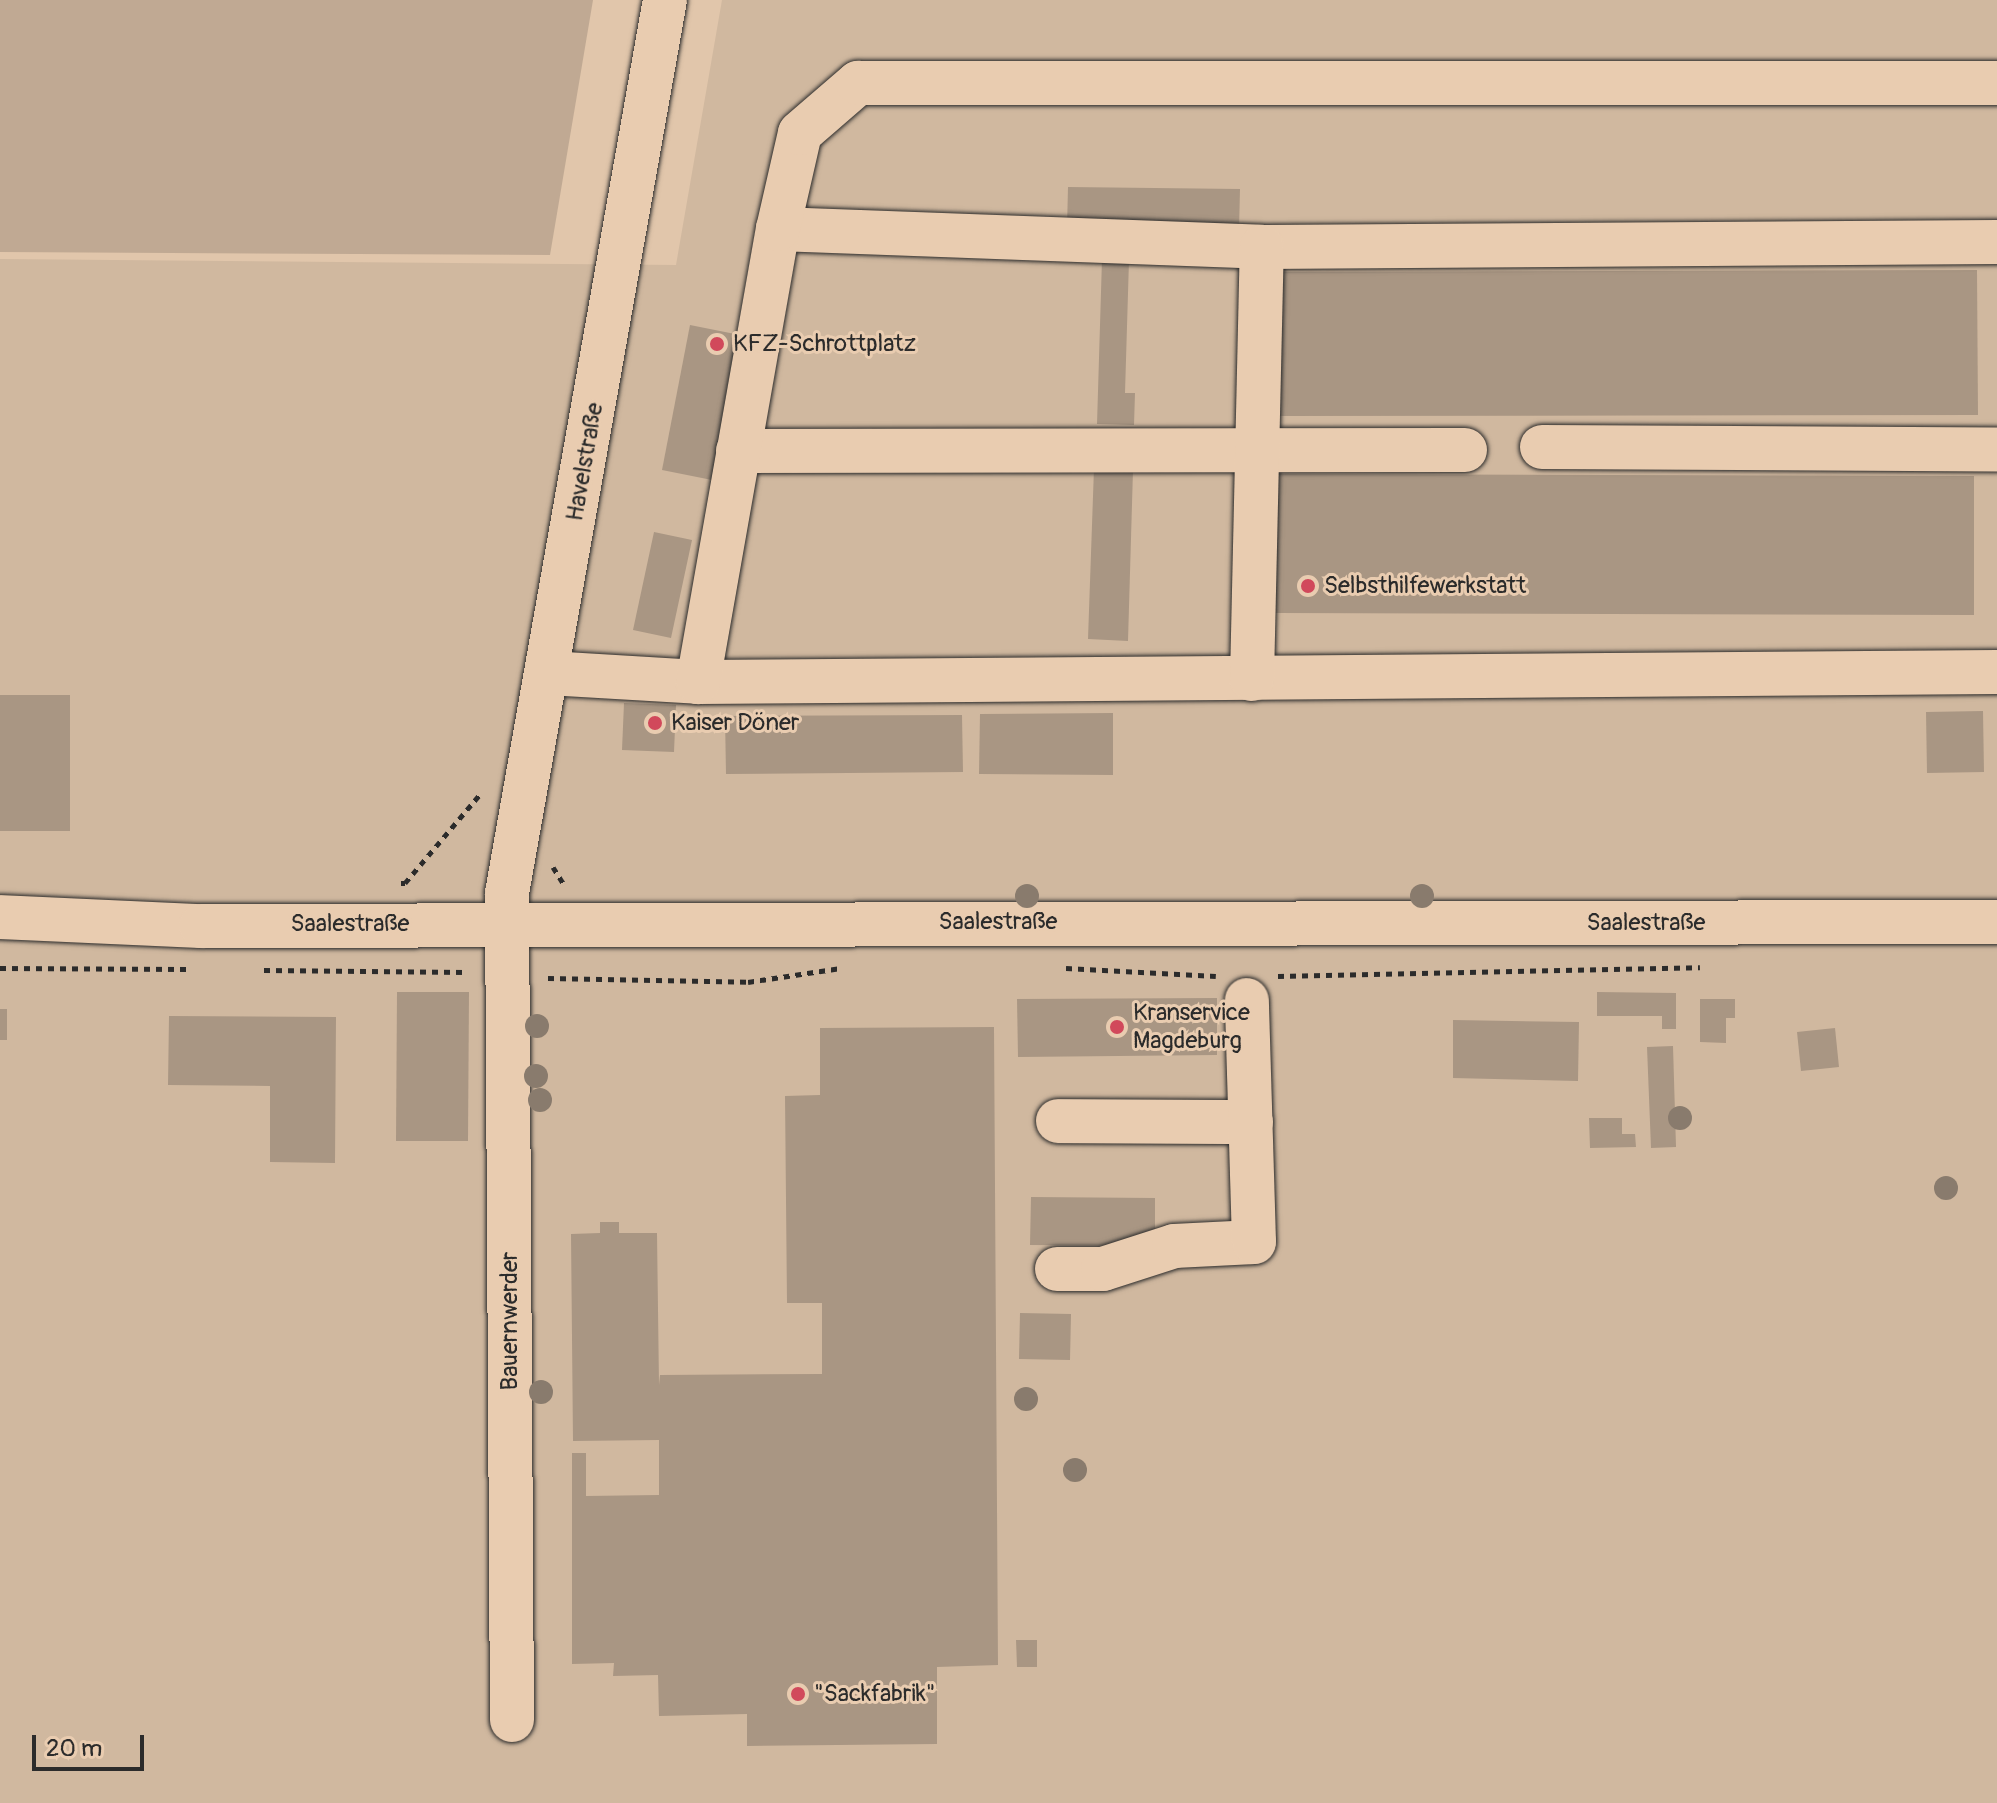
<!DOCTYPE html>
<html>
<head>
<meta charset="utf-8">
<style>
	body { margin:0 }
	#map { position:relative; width:1997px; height:1803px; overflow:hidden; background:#e1c6ab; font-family:Pangolin,sans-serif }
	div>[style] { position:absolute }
	.built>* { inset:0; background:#d0b89f }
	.green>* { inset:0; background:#c0a993 }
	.building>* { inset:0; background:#a99683 }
	.path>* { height:5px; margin-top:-2.5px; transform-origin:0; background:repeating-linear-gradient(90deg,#2b2b2b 0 6px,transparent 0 12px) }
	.roads { filter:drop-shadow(0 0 2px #2b2b2b) drop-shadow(0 0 2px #2b2b2b) }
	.minor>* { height:44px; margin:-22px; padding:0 22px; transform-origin:22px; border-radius:22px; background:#e9ccb0 }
	.major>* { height:44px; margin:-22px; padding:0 22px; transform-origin:22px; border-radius:22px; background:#e9ccb0 }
	.trees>* { width:24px; height:24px; margin:-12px; border-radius:50%; background:#897b6d }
	.dots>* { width:22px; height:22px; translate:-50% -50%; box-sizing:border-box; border:4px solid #e9ccb0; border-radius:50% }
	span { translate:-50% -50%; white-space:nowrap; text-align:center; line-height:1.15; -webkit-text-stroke:6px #e9ccb0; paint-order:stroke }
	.poi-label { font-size:24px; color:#2b2b2b }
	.left { translate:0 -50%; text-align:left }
	.street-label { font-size:24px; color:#2b2b2b }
	.scale { position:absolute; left:32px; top:1735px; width:112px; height:36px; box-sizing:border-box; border:4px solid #2b2b2b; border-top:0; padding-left:10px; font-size:24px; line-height:28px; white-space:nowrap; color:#2b2b2b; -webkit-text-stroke:6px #e9ccb0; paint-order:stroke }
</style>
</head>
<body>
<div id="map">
	<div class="built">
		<div style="clip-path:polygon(722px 0,1997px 0,1997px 1803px,0 1803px,0 259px,676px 265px)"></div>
	</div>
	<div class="green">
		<div style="clip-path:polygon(0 0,593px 0,550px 255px,0 252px)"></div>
	</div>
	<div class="building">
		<div style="clip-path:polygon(1068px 187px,1240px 189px,1239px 230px,1067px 228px)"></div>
		<div style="clip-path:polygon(1102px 259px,1129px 260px,1125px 393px,1135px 393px,1134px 425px,1097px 424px)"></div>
		<div style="clip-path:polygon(1977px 270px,1978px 415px,1273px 416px,1272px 272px)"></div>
		<div style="clip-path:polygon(690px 325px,740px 335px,712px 480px,662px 470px)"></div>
		<div style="clip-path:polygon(1094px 468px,1133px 470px,1128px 641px,1088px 639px)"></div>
		<div style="clip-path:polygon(1276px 474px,1974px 476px,1974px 615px,1276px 613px)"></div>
		<div style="clip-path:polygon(654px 532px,692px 540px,671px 638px,633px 630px)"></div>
		<div style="clip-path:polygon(0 695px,70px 695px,70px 831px,0 831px)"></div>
		<div style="clip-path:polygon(624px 703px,676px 705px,674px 752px,622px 750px)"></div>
		<div style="clip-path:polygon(1983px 711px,1984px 772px,1927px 773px,1926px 712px)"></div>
		<div style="clip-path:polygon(1113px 713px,1113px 775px,979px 774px,980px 714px)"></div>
		<div style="clip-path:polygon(962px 715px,963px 772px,726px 774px,725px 716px)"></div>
		<div style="clip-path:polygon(397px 992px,469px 992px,468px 1141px,396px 1141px)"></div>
		<div style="clip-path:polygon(1597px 992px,1676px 993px,1676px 1029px,1662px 1029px,1662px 1016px,1597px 1016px)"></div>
		<div style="clip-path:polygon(1217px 998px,1217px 1055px,1018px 1057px,1017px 999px)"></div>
		<div style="clip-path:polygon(1700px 999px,1735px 999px,1735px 1018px,1726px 1018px,1726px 1043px,1700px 1042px)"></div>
		<div style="clip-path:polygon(0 1009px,7px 1009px,7px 1040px,0 1040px)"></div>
		<div style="clip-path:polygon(169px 1016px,336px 1017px,335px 1163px,270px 1162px,270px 1086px,168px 1085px)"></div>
		<div style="clip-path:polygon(1453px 1020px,1579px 1022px,1578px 1081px,1453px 1078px)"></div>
		<div style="clip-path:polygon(994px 1027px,998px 1665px,937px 1667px,937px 1744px,747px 1746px,747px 1714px,659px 1716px,658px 1675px,613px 1676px,614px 1663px,572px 1664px,572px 1453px,586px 1453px,586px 1496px,659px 1495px,659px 1440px,573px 1441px,571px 1234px,600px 1233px,600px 1222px,619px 1222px,619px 1233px,657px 1233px,659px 1385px,660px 1375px,822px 1374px,822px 1303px,787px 1303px,785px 1096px,820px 1095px,820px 1028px)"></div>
		<div style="clip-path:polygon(1835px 1028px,1839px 1067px,1801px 1071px,1797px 1032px)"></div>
		<div style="clip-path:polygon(1673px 1046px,1676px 1147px,1651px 1148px,1647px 1047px)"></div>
		<div style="clip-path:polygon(1589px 1118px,1622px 1118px,1622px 1134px,1635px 1134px,1636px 1147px,1590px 1148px)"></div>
		<div style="clip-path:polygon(1031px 1197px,1155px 1198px,1155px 1246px,1030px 1245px)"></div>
		<div style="clip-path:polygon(1020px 1313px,1071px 1314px,1070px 1360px,1019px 1359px)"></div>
		<div style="clip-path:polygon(1016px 1640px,1037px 1640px,1037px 1667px,1017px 1667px)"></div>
	</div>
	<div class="path">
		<div style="left:553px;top:867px;width:22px;rotate:58deg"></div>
		<div style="left:401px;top:883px;width:4px"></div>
		<div style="left:405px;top:883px;width:118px;rotate:-49.8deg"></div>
		<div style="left:0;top:968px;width:186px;rotate:0.3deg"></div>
		<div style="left:1066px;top:968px;width:150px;rotate:3.1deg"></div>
		<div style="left:264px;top:970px;width:202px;rotate:0.6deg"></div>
		<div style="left:1278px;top:976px;width:422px;rotate:-1.2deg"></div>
		<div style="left:548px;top:978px;width:200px;rotate:1.1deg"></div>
		<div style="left:748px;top:982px;width:94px;rotate:-8.6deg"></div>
	</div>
	<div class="roads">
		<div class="minor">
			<div style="left:778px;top:229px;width:484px;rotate:2.1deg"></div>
			<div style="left:1262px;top:247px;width:735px;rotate:-0.39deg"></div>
			<div style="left:1542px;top:447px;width:455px;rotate:0.3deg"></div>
			<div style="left:738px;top:451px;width:727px;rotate:-0.08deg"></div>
			<div style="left:548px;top:673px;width:150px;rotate:3.4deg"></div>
			<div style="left:698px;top:682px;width:1299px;rotate:-0.44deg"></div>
			<div style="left:1252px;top:679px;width:432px;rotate:-88.7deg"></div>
			<div style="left:698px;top:682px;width:460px;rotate:-80deg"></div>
			<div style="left:778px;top:229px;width:98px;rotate:-77.1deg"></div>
			<div style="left:800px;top:133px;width:77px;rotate:-40.8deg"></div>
			<div style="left:858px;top:83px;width:1139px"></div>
			<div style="left:1058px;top:1121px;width:193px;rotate:0.3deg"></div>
			<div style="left:1057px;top:1269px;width:46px"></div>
			<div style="left:1103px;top:1269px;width:75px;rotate:-17.9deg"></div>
			<div style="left:1174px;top:1246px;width:80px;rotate:-2.9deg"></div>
			<div style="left:1254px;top:1242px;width:242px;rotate:-91.7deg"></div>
			<div style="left:512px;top:1720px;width:827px;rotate:-90.35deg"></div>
			<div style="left:507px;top:893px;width:907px;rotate:-79.97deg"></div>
		</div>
		<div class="major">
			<div style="left:0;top:917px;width:201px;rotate:2.6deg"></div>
			<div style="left:201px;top:926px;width:1796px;rotate:-0.13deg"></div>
		</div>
	</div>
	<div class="trees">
		<div style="left:1027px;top:896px"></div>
		<div style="left:1422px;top:896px"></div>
		<div style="left:537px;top:1026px"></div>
		<div style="left:536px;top:1076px"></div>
		<div style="left:540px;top:1100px"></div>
		<div style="left:1680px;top:1118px"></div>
		<div style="left:1946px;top:1188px"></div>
		<div style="left:541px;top:1392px"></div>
		<div style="left:1026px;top:1399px"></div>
		<div style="left:1075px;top:1470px"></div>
	</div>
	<div class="dots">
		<div style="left:717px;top:344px;background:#d1495b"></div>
		<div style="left:1308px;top:586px;background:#d1495b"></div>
		<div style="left:655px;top:723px;background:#d1495b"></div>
		<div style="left:1117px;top:1027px;background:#d1495b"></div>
		<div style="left:798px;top:1694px;background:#d1495b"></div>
	</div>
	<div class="poi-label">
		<span class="left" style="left:733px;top:344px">KFZ-Schrottplatz</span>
		<span class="left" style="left:1324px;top:586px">Selbsthilfewerkstatt</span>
		<span class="left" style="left:671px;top:723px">Kaiser Döner</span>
		<span class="left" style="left:1133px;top:1027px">Kranservice<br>Magdeburg</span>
		<span class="left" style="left:814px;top:1694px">"Sackfabrik"</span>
	</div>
	<div class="street-label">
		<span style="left:585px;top:462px;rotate:-80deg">Havelstraße</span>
		<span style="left:998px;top:922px">Saalestraße</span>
		<span style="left:1646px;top:923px">Saalestraße</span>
		<span style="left:350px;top:924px">Saalestraße</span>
		<span style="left:510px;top:1321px;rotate:-90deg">Bauernwerder</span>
	</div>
	<div class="scale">20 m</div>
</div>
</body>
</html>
